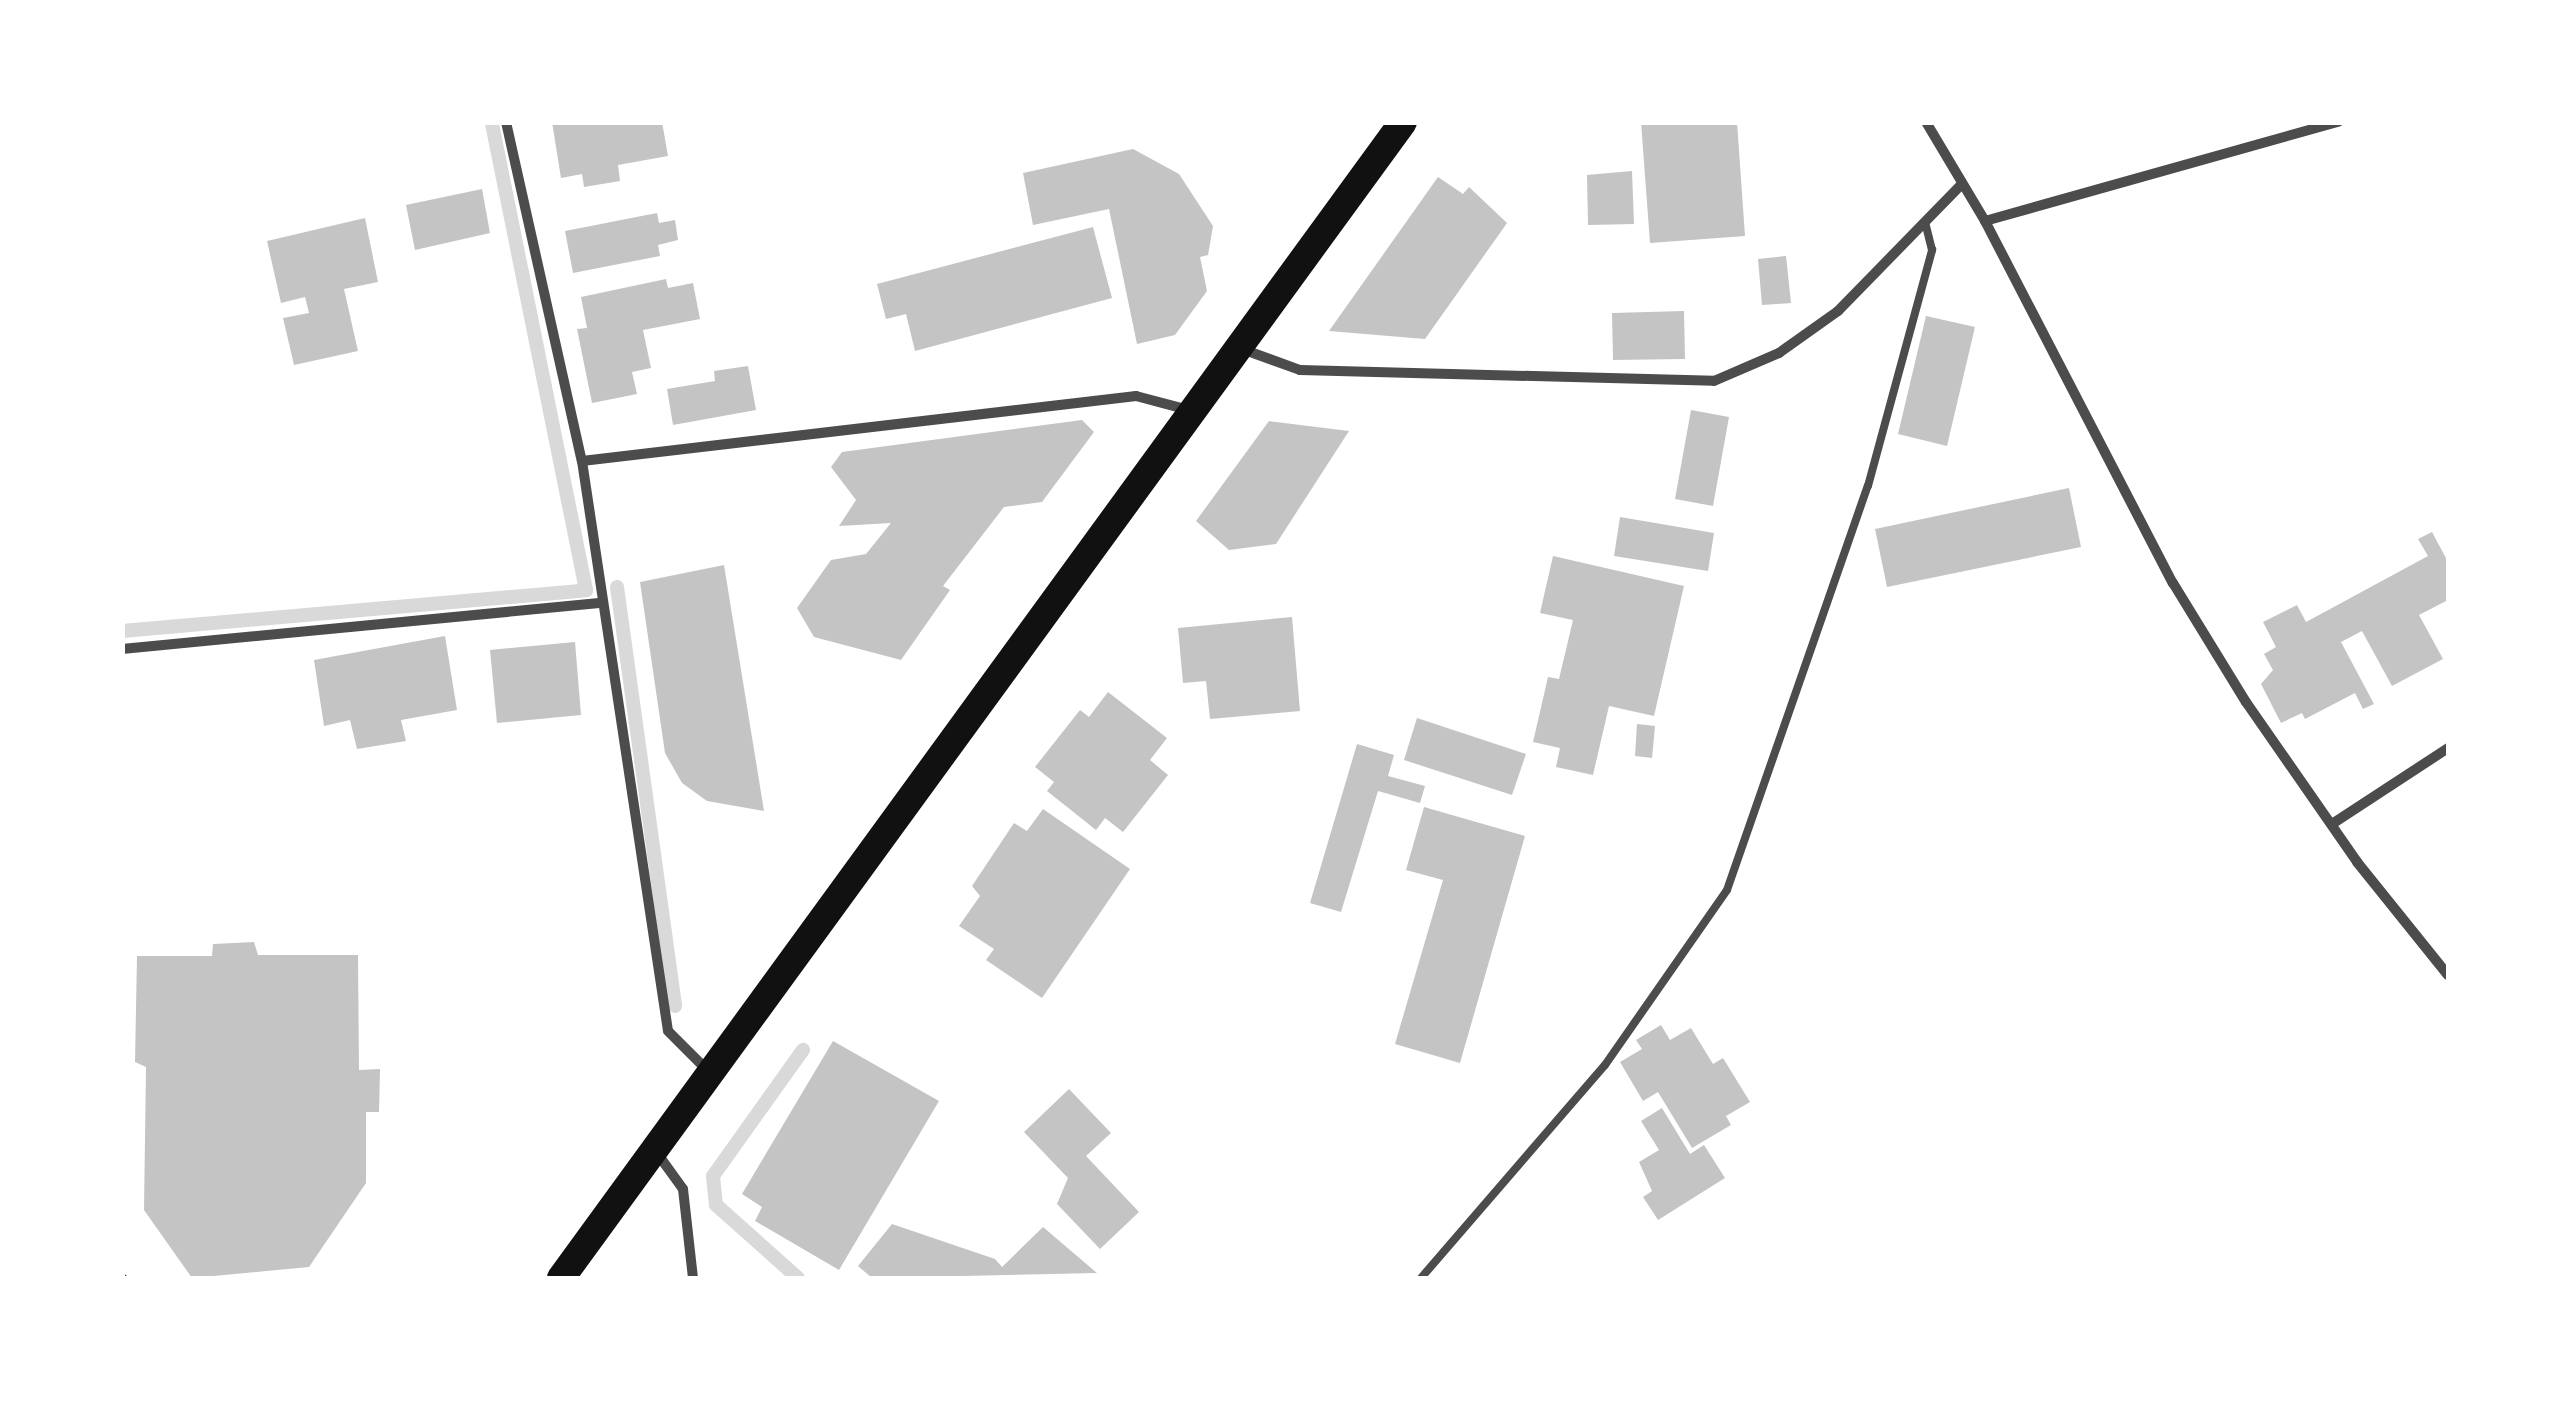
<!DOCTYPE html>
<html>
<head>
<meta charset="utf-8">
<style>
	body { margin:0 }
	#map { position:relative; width:2571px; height:1401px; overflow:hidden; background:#fff; font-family:"PT Sans Narrow",sans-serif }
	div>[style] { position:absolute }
	.stream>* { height:14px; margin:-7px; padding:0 7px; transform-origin:7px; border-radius:7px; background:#d9d9d9 }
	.building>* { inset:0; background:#c4c4c4 }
	.service>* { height:8px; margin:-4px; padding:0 4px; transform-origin:4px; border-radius:4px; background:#4c4c4c }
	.minor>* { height:10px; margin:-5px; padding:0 5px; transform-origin:5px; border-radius:5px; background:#4c4c4c }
	.trunk>* { height:28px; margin:-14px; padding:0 14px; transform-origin:14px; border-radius:14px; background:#111 }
	span { translate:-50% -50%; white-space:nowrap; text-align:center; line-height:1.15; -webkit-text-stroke:9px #fff; paint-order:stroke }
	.frame { position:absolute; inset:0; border:125px solid #fff; pointer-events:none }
</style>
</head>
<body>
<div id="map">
	<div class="stream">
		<div style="left:617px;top:587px;width:423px;rotate:82.1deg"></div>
		<div style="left:122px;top:631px;width:466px;rotate:-5deg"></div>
		<div style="left:586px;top:590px;width:477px;rotate:-101.4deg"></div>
		<div style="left:798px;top:1278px;width:110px;rotate:-138.3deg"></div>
		<div style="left:716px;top:1205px;width:29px;rotate:-96deg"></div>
		<div style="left:713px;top:1176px;width:155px;rotate:-54.5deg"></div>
	</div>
	<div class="building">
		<div style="clip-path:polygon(552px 122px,662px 122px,668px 156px,618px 165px,620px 181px,584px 187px,582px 174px,561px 178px)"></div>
		<div style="clip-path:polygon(1641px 122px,1737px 122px,1745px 236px,1650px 243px)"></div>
		<div style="clip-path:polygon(1133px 149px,1179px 174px,1213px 226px,1208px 255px,1200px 257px,1207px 291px,1175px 335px,1137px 344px,1109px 209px,1033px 225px,1023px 173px)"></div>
		<div style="clip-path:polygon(1632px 171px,1634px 224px,1588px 225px,1587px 175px)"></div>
		<div style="clip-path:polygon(1438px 177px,1463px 194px,1469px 187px,1507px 223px,1425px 339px,1329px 331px)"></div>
		<div style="clip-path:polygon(482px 189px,490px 233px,415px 250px,406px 205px)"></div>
		<div style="clip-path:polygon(657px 213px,659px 223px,675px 220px,678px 240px,658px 245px,660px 256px,573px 273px,565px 231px)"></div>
		<div style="clip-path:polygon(365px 218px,378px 282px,344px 289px,358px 351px,294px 365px,283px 318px,309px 313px,305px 297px,281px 303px,267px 241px)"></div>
		<div style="clip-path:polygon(1093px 227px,1112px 298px,915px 351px,906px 314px,886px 319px,877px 284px)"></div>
		<div style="clip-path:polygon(1786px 256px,1791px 303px,1762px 305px,1758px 259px)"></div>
		<div style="clip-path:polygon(666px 279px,668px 288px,693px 283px,700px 319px,643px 330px,651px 368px,632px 372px,637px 394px,592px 403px,577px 329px,587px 328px,581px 297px)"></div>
		<div style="clip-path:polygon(1684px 311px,1685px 359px,1613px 360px,1612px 313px)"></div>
		<div style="clip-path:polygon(1926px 316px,1975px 327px,1947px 446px,1898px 434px)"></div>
		<div style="clip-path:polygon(748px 366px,756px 410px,673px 425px,667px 389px,715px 381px,714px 371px)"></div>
		<div style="clip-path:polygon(1691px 410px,1729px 417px,1713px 506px,1675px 499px)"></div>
		<div style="clip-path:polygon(1082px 420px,1094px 432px,1042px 502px,1004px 507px,943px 586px,950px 590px,901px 660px,814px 637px,797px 608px,831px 560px,866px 554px,891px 523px,839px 526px,856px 500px,831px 467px,842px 452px)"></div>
		<div style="clip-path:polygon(1269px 421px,1349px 431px,1276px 544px,1229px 550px,1196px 521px)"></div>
		<div style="clip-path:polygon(2069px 488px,2081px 547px,1887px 587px,1875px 529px)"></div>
		<div style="clip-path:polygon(1620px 517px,1714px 533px,1708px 571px,1614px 556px)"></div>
		<div style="clip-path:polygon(2432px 532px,2448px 562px,2448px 600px,2419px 615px,2443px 659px,2392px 686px,2362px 631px,2341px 642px,2374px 704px,2363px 709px,2355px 693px,2305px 719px,2302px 713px,2281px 723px,2261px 684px,2273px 670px,2264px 654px,2276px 647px,2263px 622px,2297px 605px,2306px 622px,2428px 556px,2418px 539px)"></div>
		<div style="clip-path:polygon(1553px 556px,1684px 586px,1654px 716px,1609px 706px,1593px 775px,1556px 767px,1560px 748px,1533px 742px,1548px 677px,1559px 679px,1573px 620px,1540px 613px)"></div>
		<div style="clip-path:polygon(724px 565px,764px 811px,707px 801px,682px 783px,665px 753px,640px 582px)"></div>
		<div style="clip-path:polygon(1292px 617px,1300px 711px,1210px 719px,1206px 681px,1183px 683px,1178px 628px)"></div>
		<div style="clip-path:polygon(445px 636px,457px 710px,401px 720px,406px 741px,357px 749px,350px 720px,324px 726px,314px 660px)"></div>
		<div style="clip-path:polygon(575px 642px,581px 715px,497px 723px,490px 650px)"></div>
		<div style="clip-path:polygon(1108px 692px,1167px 738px,1150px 760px,1168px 775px,1123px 832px,1105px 818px,1096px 830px,1047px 791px,1054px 782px,1035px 767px,1080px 710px,1089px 717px)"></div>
		<div style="clip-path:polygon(1417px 718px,1526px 754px,1512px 795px,1404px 760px)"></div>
		<div style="clip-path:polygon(1637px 724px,1655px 726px,1652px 758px,1635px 756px)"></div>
		<div style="clip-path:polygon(1357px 744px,1394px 755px,1388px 776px,1425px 786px,1420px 803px,1378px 791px,1341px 912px,1310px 903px)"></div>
		<div style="clip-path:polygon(1424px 807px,1525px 836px,1460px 1063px,1395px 1044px,1443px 880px,1406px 870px)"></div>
		<div style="clip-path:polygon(1043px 809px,1130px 869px,1042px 998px,986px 960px,994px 949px,959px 926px,980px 896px,972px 886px,1014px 823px,1027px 831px)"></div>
		<div style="clip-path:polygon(254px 942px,258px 955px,358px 955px,359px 1070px,380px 1069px,379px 1112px,366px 1112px,366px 1183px,309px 1267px,192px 1278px,144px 1210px,146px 1067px,135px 1062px,137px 956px,212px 956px,213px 944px)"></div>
		<div style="clip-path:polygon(1661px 1025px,1670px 1040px,1691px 1028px,1713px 1064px,1723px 1058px,1750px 1102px,1726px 1116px,1731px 1125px,1692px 1148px,1658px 1092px,1643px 1101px,1620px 1062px,1642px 1049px,1636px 1040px)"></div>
		<div style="clip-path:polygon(833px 1041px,939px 1101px,839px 1270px,755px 1221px,762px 1207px,742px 1194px)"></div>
		<div style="clip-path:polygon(1069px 1089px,1111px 1133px,1086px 1156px,1139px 1212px,1100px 1249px,1057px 1204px,1068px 1178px,1024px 1132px)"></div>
		<div style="clip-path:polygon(1662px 1108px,1690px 1154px,1704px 1145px,1725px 1178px,1658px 1220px,1643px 1197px,1652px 1191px,1639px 1162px,1659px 1150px,1641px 1121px)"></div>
		<div style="clip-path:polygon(892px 1224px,995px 1259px,1002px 1267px,1043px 1227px,1097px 1273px,872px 1278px,858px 1266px)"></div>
	</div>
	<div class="service">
		<div style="left:122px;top:1278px;width:1px"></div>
		<div style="left:1421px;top:1278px;width:281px;rotate:-49.2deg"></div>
		<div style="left:1605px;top:1065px;width:213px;rotate:-55.1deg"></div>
		<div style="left:1727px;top:890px;width:428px;rotate:-70.8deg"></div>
		<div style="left:1868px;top:486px;width:245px;rotate:-74.8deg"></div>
		<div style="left:1932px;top:250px;width:25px;rotate:-104deg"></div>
	</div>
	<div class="minor">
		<div style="left:506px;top:122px;width:347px;rotate:77.4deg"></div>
		<div style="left:582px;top:461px;width:576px;rotate:81.42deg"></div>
		<div style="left:668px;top:1031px;width:55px;rotate:45deg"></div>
		<div style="left:1926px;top:122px;width:115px;rotate:59.2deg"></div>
		<div style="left:1985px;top:221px;width:408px;rotate:62.6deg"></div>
		<div style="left:2173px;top:583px;width:140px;rotate:58.5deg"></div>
		<div style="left:2246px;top:702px;width:195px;rotate:55.2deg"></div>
		<div style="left:2357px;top:862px;width:145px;rotate:51.2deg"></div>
		<div style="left:1985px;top:221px;width:367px;rotate:-15.7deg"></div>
		<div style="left:1242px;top:349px;width:62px;rotate:19.9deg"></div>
		<div style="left:1300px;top:370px;width:414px;rotate:1.5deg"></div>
		<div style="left:1714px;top:381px;width:71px;rotate:-23.3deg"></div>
		<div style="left:1779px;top:353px;width:72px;rotate:-35.4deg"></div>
		<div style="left:1838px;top:311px;width:177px;rotate:-45.7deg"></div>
		<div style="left:582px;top:461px;width:558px;rotate:-6.69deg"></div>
		<div style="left:1136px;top:396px;width:55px;rotate:14.8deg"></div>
		<div style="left:122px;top:649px;width:482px;rotate:-5.5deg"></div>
		<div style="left:2332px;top:824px;width:139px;rotate:-33.2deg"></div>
		<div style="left:657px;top:1153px;width:44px;rotate:54.2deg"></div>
		<div style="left:683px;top:1189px;width:90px;rotate:83.6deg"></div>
	</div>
	<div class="trunk">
		<div style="left:561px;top:1278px;width:1430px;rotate:-53.93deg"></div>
	</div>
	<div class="frame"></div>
</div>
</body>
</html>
